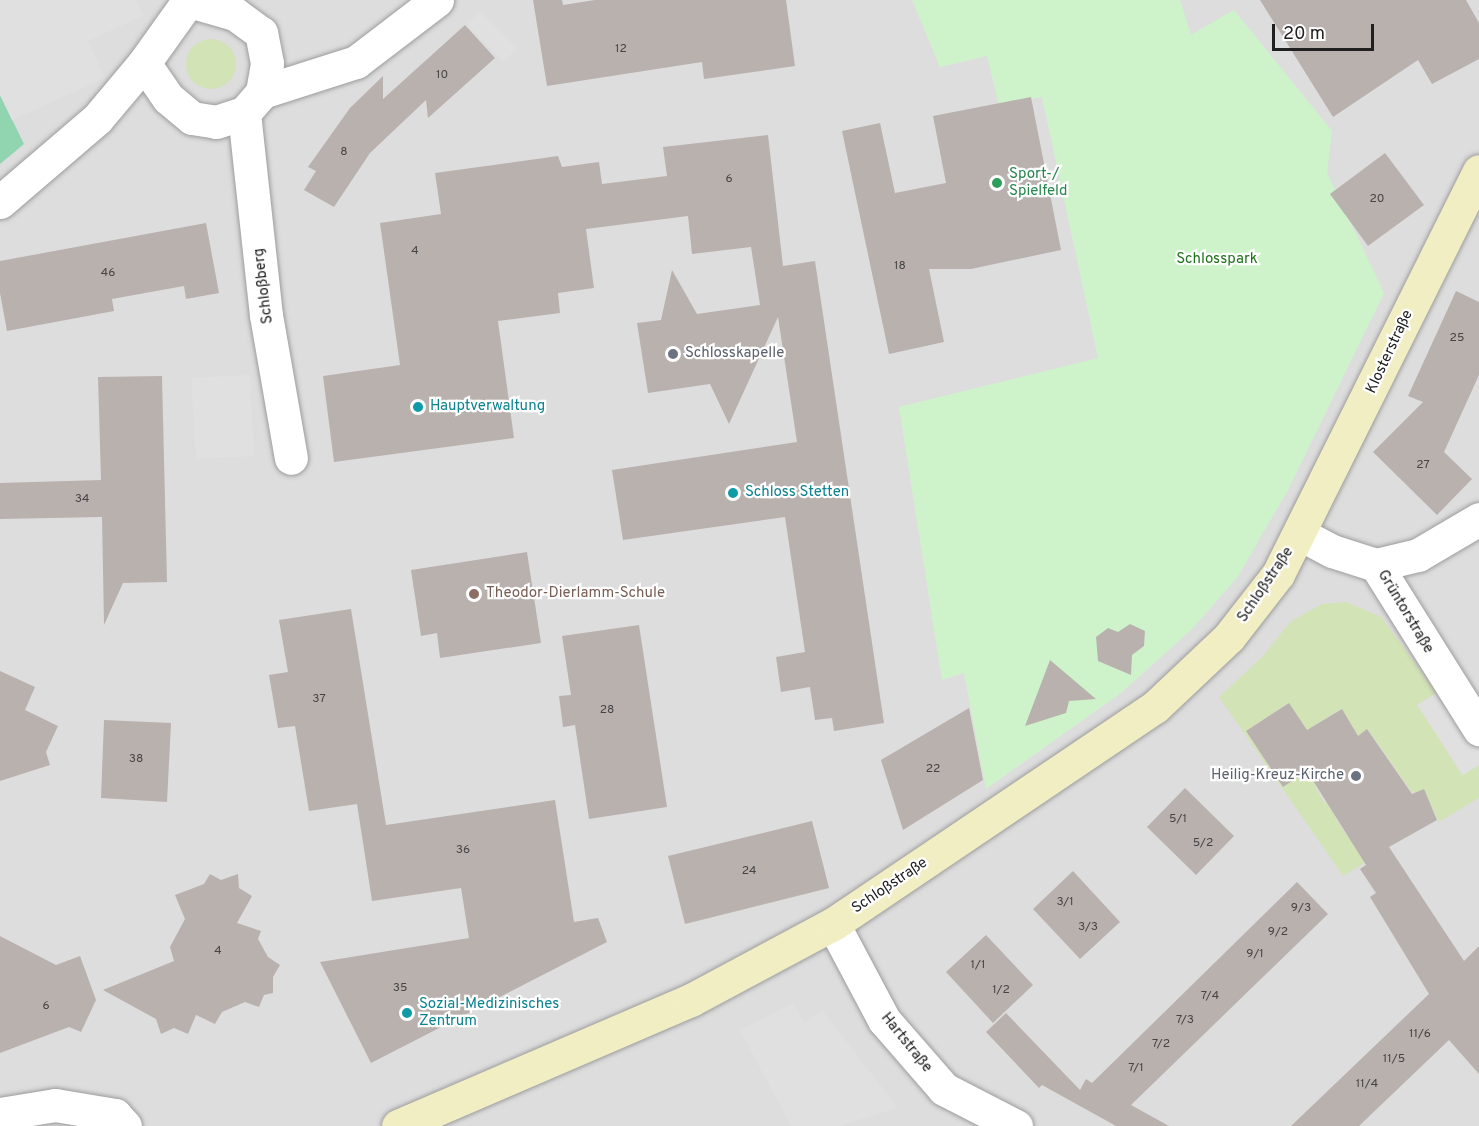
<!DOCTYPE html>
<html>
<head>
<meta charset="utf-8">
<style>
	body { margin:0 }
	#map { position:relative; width:1479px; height:1126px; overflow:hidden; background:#f0ece8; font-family:Overpass,sans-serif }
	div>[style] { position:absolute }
	.residential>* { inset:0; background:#deddde }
	.grass>* { inset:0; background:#d2e3b5 }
	.round { border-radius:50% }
	.park>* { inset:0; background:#cef3cb }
	.pitch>* { inset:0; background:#90d4b0 }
	.parking>* { inset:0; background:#e0e0e0 }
	.building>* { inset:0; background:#b9b1ae }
	.roads { filter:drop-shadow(0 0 2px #9d9d9d) drop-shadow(0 0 2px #9d9d9d) }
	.street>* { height:33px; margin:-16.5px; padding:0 16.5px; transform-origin:16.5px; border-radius:16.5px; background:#fff }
	.secondary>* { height:33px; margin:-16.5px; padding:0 16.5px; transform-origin:16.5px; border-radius:16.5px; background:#f2eec3 }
	.dots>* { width:16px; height:16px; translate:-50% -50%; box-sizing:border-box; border:3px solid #fff; border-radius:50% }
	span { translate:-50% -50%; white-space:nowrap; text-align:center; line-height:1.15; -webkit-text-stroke:4.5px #fff; paint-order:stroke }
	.number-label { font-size:12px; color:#464444 }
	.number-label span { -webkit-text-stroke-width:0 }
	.leisure-label { font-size:15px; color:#27864d }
	.left { translate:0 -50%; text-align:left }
	.park-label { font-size:15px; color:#1f731a }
	.street-label { font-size:15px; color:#202020 }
	.worship-label { font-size:15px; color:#5b616d }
	.right { translate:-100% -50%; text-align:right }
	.culture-label { font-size:15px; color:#0d838f }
	.education-label { font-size:15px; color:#785e54 }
	.scale { position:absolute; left:1272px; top:24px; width:102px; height:27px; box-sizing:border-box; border:3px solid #202020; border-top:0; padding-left:8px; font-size:18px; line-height:21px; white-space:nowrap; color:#202020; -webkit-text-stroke:4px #fff; paint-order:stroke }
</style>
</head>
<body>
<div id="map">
	<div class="residential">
		<div style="clip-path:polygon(0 0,1479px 0,1479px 1126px,0 1126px)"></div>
	</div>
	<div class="grass">
		<div class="round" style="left:186px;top:39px;width:50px;height:50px"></div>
		<div style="clip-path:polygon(1346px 602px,1381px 617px,1437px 693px,1418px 705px,1462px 775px,1479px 765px,1479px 798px,1439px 822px,1424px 790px,1412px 793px,1368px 729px,1358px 736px,1341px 709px,1307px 730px,1288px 703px,1246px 731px,1283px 787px,1308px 770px,1317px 782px,1315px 786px,1324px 803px,1329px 801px,1337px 813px,1335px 817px,1346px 835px,1352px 835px,1366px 862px,1343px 876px,1219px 697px,1264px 655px,1290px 622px,1322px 604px)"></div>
	</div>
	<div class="park">
		<div style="clip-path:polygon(912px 0,1180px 0,1191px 35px,1234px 10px,1332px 131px,1327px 173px,1384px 293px,1288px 490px,1237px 578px,1191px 630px,1121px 693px,986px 789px,964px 673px,942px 680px,899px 407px,1098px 358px,1042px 97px,999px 105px,987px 56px,940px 67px)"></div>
	</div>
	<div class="pitch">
		<div style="clip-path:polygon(0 95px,24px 144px,0 164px)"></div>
	</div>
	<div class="parking">
		<div style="clip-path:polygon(0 0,136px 0,143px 16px,88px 41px,105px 78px,12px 120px,0 95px)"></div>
		<div style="clip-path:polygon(480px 11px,517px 49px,503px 62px,467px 24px)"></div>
		<div style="clip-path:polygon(250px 375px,254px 456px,196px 459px,191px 378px)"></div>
		<div style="clip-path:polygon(1437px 693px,1454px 693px,1479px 752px,1479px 765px,1463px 775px,1417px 705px)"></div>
		<div style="clip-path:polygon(793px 1003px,805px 1023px,822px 1010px,898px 1108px,838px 1126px,791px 1126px,740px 1030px)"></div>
	</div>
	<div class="building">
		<div style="clip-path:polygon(533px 0,562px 0,563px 5px,595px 0,786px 0,795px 66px,704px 79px,702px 62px,547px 86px)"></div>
		<div style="clip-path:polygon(1260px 0,1466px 0,1479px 23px,1479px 59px,1432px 84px,1418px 60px,1333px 117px)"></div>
		<div style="clip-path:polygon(465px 25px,495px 58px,428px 118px,426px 100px,370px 153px,334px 207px,304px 190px,316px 171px,308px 167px,350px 108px,383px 76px,383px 99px)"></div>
		<div style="clip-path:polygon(1031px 97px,1061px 250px,971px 269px,929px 269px,944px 342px,889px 354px,842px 131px,880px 123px,895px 193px,946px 183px,933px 116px)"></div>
		<div style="clip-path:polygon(768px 135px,783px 266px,815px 261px,884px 723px,834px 731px,832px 718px,815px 720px,810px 687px,781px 692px,776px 657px,805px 652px,785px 517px,623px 540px,612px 470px,797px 442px,778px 317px,729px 424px,710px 384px,648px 393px,637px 323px,661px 320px,672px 270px,697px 314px,760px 305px,751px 247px,692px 254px,688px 216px,586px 229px,594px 288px,558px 293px,560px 313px,498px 321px,514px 438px,334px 462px,323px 376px,400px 365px,380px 223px,441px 214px,435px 173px,558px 156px,562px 167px,599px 162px,602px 184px,667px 176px,663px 147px)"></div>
		<div style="clip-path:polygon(1385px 153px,1424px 205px,1368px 246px,1330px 194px)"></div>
		<div style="clip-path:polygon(206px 223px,219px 293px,186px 299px,184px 286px,112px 299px,114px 311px,7px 331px,0 293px,0 261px)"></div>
		<div style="clip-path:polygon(1456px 291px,1479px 302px,1479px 375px,1444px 452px,1472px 479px,1437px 515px,1373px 452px,1423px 402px,1408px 396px)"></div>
		<div style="clip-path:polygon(162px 376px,167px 582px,123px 583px,104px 625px,102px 517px,0 519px,0 483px,101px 480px,98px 377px)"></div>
		<div style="clip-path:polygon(527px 552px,541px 643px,440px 658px,437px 633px,421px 636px,411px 570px)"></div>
		<div style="clip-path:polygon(351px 609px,386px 825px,555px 800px,574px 922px,598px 918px,607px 942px,371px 1063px,320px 962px,469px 938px,461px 888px,372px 901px,357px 804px,309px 811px,295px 726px,278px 728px,269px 675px,288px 672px,279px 620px)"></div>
		<div style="clip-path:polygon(1130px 624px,1145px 631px,1144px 646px,1132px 655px,1131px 675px,1098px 661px,1096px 637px,1108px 628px,1118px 632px)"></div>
		<div style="clip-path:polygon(639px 625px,667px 807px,589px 819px,575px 725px,563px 727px,559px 696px,571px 695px,562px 636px)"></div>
		<div style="clip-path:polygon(1050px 660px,1096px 699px,1069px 701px,1066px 713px,1025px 726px)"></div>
		<div style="clip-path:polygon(0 671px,35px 687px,25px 710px,58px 726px,46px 752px,50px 765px,0 781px)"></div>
		<div style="clip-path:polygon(1289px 703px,1307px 730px,1342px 709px,1358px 736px,1367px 729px,1412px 794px,1424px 789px,1437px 820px,1389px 847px,1464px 961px,1479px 946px,1479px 1074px,1449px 1040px,1359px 1126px,1291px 1126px,1429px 994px,1370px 897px,1376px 893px,1360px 869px,1366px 865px,1307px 771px,1283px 787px,1246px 731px)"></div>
		<div style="clip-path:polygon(969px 708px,983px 780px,903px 830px,881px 760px)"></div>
		<div style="clip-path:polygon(104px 720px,171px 723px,167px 802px,101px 798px)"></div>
		<div style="clip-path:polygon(1185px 788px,1234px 836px,1196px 875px,1147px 827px)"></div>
		<div style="clip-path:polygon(812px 821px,829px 888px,685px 924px,668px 856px)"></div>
		<div style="clip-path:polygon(1073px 871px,1120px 922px,1080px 959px,1033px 909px)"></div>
		<div style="clip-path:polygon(210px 874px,221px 880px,238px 874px,239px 888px,252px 896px,237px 923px,261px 931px,258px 939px,268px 957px,280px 965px,273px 977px,273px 993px,264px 995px,259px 1007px,245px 1002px,222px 1012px,215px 1024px,196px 1015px,188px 1034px,174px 1028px,161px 1034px,156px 1019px,103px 990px,174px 961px,170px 947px,185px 919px,175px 895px,204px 884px)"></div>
		<div style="clip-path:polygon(1297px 882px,1328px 914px,1131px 1105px,1169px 1126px,1116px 1126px,1042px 1085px,1039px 1088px,986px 1032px,1006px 1013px,1080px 1090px,1086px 1079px,1092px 1083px)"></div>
		<div style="clip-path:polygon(986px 935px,1033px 985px,993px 1023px,946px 972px)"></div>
		<div style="clip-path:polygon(0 936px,56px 965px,80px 956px,96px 1000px,81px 1032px,69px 1027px,0 1053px)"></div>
	</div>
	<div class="roads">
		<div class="street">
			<div style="left:144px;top:63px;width:42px;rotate:55.6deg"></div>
			<div style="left:168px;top:98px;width:31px;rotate:40deg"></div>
			<div style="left:192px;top:118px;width:24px;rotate:9deg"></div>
			<div style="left:216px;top:122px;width:29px;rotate:-18deg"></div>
			<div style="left:244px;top:113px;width:28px;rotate:-49deg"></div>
			<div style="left:262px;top:92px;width:29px;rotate:-80deg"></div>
			<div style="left:267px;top:63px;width:31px;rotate:-101deg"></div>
			<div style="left:261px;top:33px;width:32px;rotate:-144deg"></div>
			<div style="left:235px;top:14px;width:48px;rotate:-164.2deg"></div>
			<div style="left:262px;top:92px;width:99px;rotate:-17.7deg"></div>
			<div style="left:356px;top:62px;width:102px;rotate:-37.4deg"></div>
			<div style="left:244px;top:113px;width:203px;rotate:83.8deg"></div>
			<div style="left:266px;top:315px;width:145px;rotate:80.1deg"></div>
			<div style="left:0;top:202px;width:128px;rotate:-40.6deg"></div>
			<div style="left:97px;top:119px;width:73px;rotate:-50deg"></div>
			<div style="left:144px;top:63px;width:77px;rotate:-54.5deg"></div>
			<div style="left:1300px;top:534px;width:36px;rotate:28deg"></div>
			<div style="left:1332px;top:551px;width:46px;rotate:17.7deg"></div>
			<div style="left:1376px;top:565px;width:194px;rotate:57.9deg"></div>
			<div style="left:1376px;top:565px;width:43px;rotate:-13.4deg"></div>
			<div style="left:1418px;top:555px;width:71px;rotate:-30.5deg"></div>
			<div style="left:833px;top:924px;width:109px;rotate:62deg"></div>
			<div style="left:884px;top:1020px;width:91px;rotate:49deg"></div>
			<div style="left:944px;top:1089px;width:81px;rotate:27.2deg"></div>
			<div style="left:0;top:1114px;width:56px;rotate:-9.3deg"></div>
			<div style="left:55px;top:1105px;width:61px;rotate:9.5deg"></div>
			<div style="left:115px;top:1115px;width:15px;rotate:48deg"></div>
		</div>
		<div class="secondary">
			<div style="left:398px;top:1126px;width:319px;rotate:-23.3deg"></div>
			<div style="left:691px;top:1000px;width:161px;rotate:-28.2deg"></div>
			<div style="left:833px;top:924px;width:388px;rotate:-34deg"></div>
			<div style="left:1155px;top:707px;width:102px;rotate:-43.4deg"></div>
			<div style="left:1229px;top:637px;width:80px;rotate:-52.1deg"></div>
			<div style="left:1278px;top:574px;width:450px;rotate:-63.5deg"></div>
		</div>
	</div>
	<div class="dots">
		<div style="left:997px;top:183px;background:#2e9e5b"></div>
		<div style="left:673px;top:354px;background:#6b7280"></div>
		<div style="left:418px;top:407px;background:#0f9aa8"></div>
		<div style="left:733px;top:493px;background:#0f9aa8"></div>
		<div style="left:474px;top:594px;background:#8d6e63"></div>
		<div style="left:1356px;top:776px;background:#6b7280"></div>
		<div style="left:407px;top:1013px;background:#0f9aa8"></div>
	</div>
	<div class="number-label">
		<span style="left:621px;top:50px">12</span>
		<span style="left:442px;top:76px">10</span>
		<span style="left:344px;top:153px">8</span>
		<span style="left:729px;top:180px">6</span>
		<span style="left:1377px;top:200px">20</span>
		<span style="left:415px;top:252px">4</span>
		<span style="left:900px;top:267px">18</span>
		<span style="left:108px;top:274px">46</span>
		<span style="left:1457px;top:339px">25</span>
		<span style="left:1423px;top:466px">27</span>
		<span style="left:82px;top:500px">34</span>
		<span style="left:319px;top:700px">37</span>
		<span style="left:607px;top:711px">28</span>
		<span style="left:136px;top:760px">38</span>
		<span style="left:933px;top:770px">22</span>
		<span style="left:1178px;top:820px">5/1</span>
		<span style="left:1203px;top:844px">5/2</span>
		<span style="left:463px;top:851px">36</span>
		<span style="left:749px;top:872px">24</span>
		<span style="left:1065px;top:903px">3/1</span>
		<span style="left:1301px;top:909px">9/3</span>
		<span style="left:1088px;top:928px">3/3</span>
		<span style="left:1278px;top:933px">9/2</span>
		<span style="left:218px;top:952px">4</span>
		<span style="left:1255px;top:955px">9/1</span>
		<span style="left:978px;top:966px">1/1</span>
		<span style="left:400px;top:989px">35</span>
		<span style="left:1001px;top:991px">1/2</span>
		<span style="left:1210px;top:997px">7/4</span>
		<span style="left:46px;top:1007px">6</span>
		<span style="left:1185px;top:1021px">7/3</span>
		<span style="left:1420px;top:1035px">11/6</span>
		<span style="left:1161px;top:1045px">7/2</span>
		<span style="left:1394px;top:1060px">11/5</span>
		<span style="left:1136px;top:1069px">7/1</span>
		<span style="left:1367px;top:1085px">11/4</span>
	</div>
	<div class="leisure-label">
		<span class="left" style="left:1009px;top:183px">Sport-/<br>Spielfeld</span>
	</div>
	<div class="park-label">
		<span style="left:1217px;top:260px">Schlosspark</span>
	</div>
	<div class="street-label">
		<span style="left:264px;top:286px;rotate:-97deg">Schloßberg</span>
		<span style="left:1390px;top:352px;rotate:-65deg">Klosterstraße</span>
		<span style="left:1266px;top:585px;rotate:-56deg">Schloßstraße</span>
		<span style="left:1405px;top:612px;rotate:59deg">Grüntorstraße</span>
		<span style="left:890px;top:886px;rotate:-34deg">Schloßstraße</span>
		<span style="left:906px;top:1043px;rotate:51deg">Hartstraße</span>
	</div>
	<div class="worship-label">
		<span class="left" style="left:685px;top:354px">Schlosskapelle</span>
		<span class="right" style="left:1344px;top:776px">Heilig-Kreuz-Kirche</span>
	</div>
	<div class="culture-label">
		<span class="left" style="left:430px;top:407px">Hauptverwaltung</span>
		<span class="left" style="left:745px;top:493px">Schloss Stetten</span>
		<span class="left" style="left:419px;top:1013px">Sozial-Medizinisches<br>Zentrum</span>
	</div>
	<div class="education-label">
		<span class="left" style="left:486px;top:594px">Theodor-Dierlamm-Schule</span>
	</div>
	<div class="scale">20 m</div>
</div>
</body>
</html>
